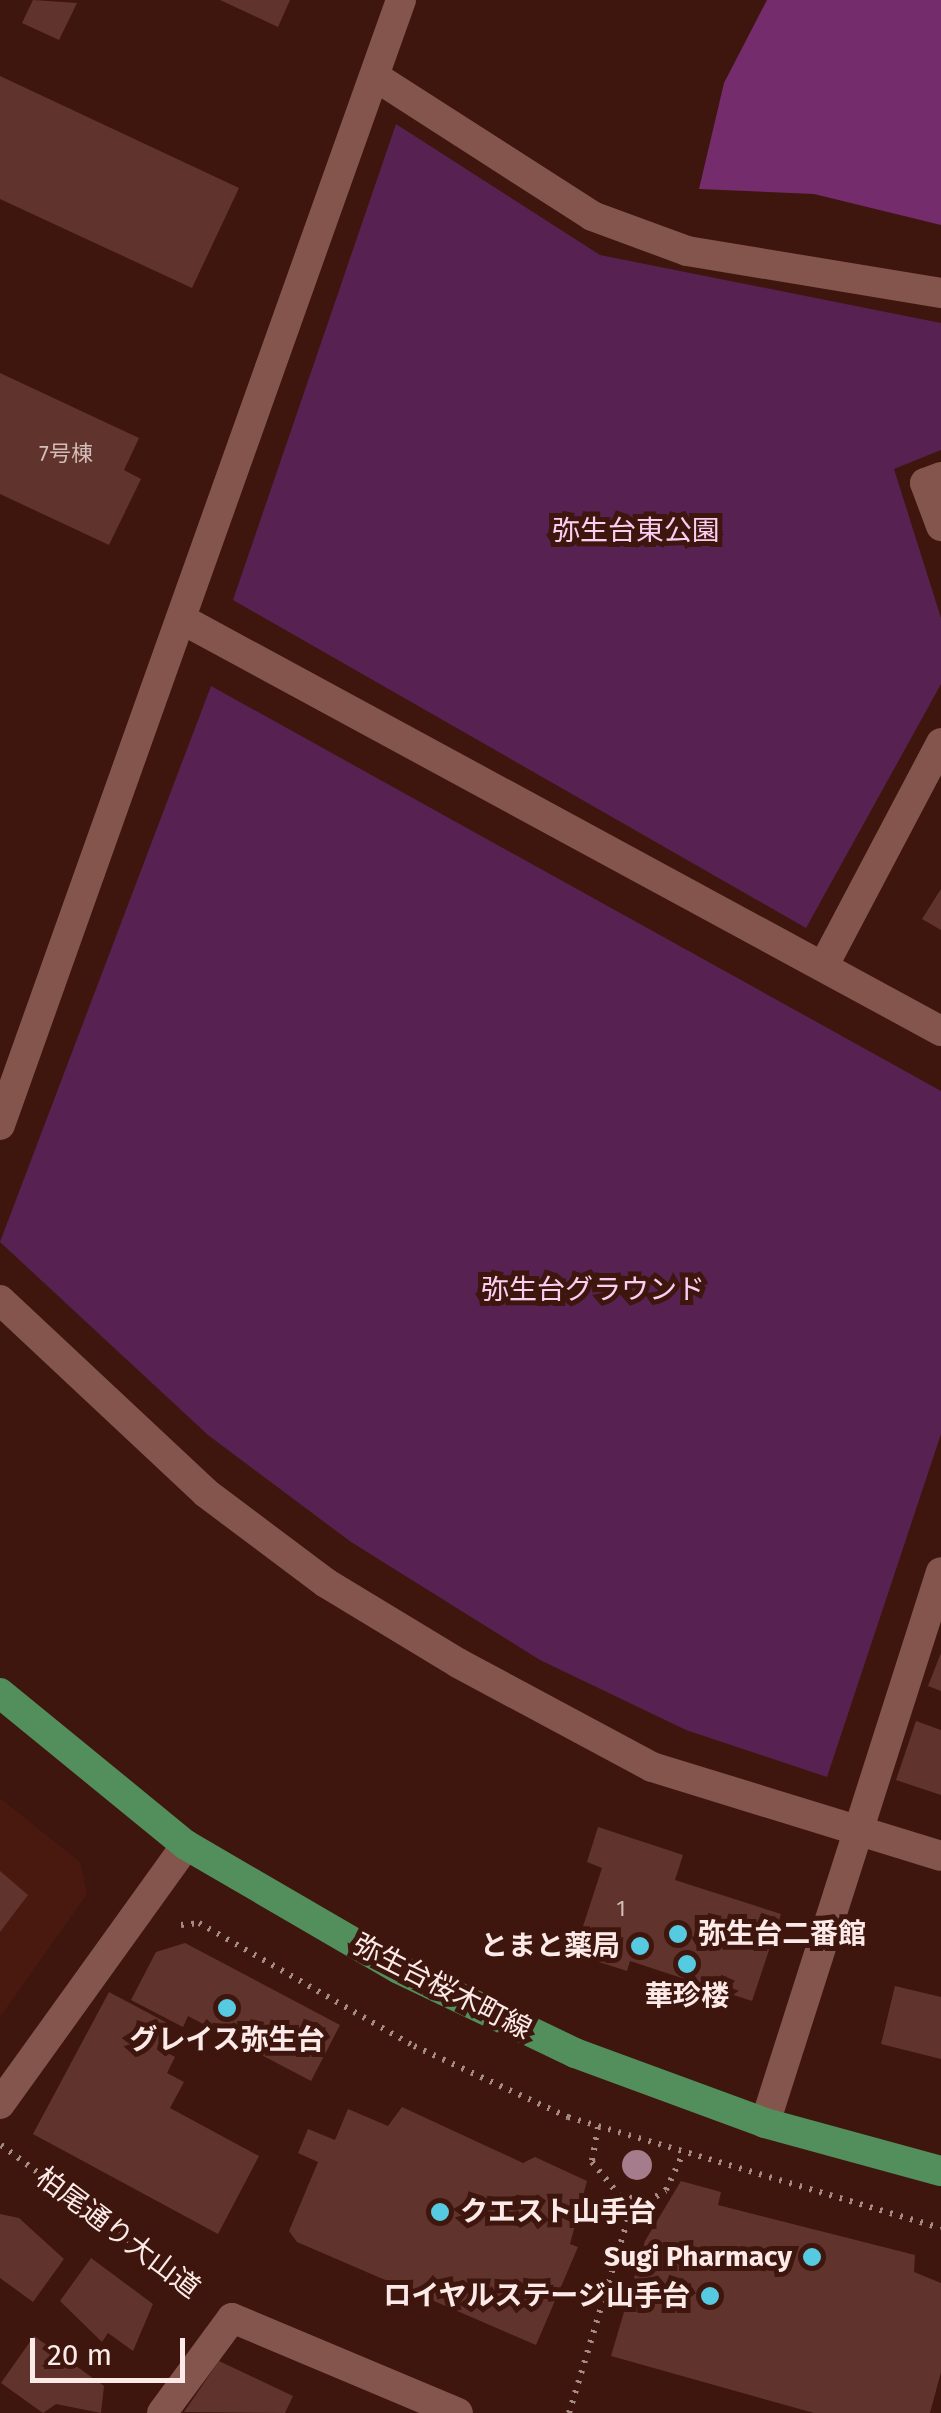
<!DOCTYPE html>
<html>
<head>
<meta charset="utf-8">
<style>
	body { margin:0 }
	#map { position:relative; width:941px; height:2413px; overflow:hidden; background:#3e160e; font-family:"Fira Sans","Noto Sans JP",sans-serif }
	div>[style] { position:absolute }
	.built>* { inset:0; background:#491910 }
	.green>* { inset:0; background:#572151 }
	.forest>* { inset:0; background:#742c6c }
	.building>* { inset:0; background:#60342c }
	.path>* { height:6px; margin-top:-3px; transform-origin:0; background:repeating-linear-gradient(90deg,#a58a85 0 2.5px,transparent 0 10.5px) }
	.minor>* { height:30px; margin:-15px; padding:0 15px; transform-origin:15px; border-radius:15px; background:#84554c }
	.major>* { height:30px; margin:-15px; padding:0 15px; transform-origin:15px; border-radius:15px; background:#528f5c }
	.trees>* { width:30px; height:30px; margin:-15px; border-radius:50%; background:#a57c8b }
	.dots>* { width:28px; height:28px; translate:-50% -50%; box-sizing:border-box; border:5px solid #3e160e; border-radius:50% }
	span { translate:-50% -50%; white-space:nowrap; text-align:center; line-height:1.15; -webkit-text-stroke:10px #3e160e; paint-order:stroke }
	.number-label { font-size:22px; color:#d4bcb8 }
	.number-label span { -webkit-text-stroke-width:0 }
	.park-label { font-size:28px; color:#f9cff1 }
	.poi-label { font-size:28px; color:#fbeae7; font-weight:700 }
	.left { translate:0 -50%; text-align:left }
	.right { translate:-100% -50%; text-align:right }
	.street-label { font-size:28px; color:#fbeae7 }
	.scale { position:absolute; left:30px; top:2338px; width:155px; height:45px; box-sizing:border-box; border:5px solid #fbeae7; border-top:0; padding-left:12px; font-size:30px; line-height:35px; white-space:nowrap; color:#fbeae7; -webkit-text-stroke:8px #3e160e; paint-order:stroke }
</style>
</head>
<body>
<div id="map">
	<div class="built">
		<div style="clip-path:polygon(0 1798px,80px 1862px,87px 1894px,0 2017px)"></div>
	</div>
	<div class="green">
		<div style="clip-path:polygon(396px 124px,600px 255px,941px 323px,941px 450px,894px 469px,941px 618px,941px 684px,806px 928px,233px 600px)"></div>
		<div style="clip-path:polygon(211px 686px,941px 1091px,941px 1434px,827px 1777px,686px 1730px,540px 1660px,351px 1542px,208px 1435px,0 1242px)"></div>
	</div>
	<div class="forest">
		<div style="clip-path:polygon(767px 0,941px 0,941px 225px,814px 194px,699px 189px,724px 83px)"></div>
	</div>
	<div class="building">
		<div style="clip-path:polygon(33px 0,77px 3px,59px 40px,22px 23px)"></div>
		<div style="clip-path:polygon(220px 0,290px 0,278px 27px)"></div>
		<div style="clip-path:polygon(0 76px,239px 188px,192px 288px,0 199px)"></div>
		<div style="clip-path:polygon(0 373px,139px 438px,124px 470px,141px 479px,109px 545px,0 494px)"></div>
		<div style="clip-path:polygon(941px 889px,941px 930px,922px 919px)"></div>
		<div style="clip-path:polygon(941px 1653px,941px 1691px,928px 1686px)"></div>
		<div style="clip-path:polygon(916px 1721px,941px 1730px,941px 1795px,896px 1780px)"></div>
		<div style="clip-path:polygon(598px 1827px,683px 1855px,675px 1880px,781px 1914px,752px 2001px,630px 1961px,627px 1971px,574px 1954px,602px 1868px,587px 1862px)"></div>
		<div style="clip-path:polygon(0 1871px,28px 1895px,0 1932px)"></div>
		<div style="clip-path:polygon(185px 1943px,340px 2025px,311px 2081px,188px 2016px,183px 2027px,131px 2000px,156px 1952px)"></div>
		<div style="clip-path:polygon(895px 1986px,941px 1997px,941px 2059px,881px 2044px)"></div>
		<div style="clip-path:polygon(109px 1992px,169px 2024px,157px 2047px,175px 2057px,167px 2073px,184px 2082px,170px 2108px,259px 2156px,218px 2234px,33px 2134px)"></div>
		<div style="clip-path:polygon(402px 2107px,523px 2163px,535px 2157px,587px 2181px,570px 2244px,578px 2247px,536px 2345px,297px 2242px,289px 2231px,318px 2162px,298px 2153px,308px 2129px,335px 2140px,348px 2109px,388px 2126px)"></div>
		<div style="clip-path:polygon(681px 2181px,721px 2192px,718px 2205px,915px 2255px,914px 2272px,941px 2283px,941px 2372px,930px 2413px,814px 2413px,611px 2356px,645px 2241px)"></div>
		<div style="clip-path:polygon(0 2214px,19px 2218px,64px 2259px,33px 2302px,0 2278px)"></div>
		<div style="clip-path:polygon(91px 2258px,153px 2304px,133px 2351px,108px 2333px,102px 2342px,60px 2301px)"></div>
		<div style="clip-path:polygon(34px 2336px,104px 2386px,101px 2413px,56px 2404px,43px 2413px,1px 2383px)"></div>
		<div style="clip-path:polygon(219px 2361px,293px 2396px,285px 2413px,184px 2412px)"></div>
	</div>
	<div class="path">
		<div style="left:181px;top:1925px;width:18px;rotate:-6deg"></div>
		<div style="left:199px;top:1923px;width:248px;rotate:29.8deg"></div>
		<div style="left:414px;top:2046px;width:170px;rotate:24.8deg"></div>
		<div style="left:568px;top:2117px;width:389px;rotate:16.6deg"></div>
		<div style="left:598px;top:2127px;width:36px;rotate:100deg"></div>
		<div style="left:592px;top:2162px;width:43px;rotate:50.7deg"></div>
		<div style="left:619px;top:2195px;width:29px;rotate:14deg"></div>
		<div style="left:647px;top:2202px;width:22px;rotate:-32deg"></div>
		<div style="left:666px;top:2190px;width:38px;rotate:-65deg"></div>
		<div style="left:1px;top:2145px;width:247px;rotate:36.8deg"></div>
		<div style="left:569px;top:2413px;width:224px;rotate:-73.1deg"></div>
	</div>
	<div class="minor">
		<div style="left:379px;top:79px;width:253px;rotate:32.7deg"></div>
		<div style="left:592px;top:216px;width:101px;rotate:20.2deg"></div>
		<div style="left:687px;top:251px;width:257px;rotate:9.4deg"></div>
		<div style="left:941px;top:477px;width:17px;rotate:159deg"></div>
		<div style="left:925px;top:483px;width:46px;rotate:69.6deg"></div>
		<div style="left:185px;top:621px;width:860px;rotate:28.47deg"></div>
		<div style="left:824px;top:965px;width:251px;rotate:-62.2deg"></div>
		<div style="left:0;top:1125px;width:1194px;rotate:-70.38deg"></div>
		<div style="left:0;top:1300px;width:282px;rotate:43.1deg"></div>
		<div style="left:206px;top:1493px;width:150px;rotate:36.9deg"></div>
		<div style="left:326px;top:1583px;width:154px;rotate:31.2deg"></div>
		<div style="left:458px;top:1663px;width:220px;rotate:28.2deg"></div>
		<div style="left:652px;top:1767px;width:302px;rotate:17.1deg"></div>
		<div style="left:0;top:2104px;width:319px;rotate:-54.3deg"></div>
		<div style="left:765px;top:2123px;width:578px;rotate:-72.29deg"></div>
		<div style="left:162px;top:2413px;width:118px;rotate:-53.6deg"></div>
		<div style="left:232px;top:2318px;width:245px;rotate:22.8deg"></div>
	</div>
	<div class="major">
		<div style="left:0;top:1693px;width:240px;rotate:39.3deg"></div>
		<div style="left:186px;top:1845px;width:246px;rotate:30.2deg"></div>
		<div style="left:399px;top:1969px;width:195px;rotate:25.5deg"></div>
		<div style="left:575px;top:2053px;width:202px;rotate:20.2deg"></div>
		<div style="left:765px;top:2123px;width:182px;rotate:15.3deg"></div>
	</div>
	<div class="trees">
		<div style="left:637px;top:2165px"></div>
	</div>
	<div class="dots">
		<div style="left:678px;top:1934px;background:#55cae0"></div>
		<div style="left:640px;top:1946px;background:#55cae0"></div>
		<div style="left:687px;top:1964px;background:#55cae0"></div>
		<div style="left:227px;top:2008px;background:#55cae0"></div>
		<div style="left:440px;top:2212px;background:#55cae0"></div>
		<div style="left:812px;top:2257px;background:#55cae0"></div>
		<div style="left:710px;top:2296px;background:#55cae0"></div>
	</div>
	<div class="number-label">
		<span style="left:66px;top:454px">7号棟</span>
		<span style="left:621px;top:1909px">1</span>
	</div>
	<div class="park-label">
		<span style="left:636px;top:531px">弥生台東公園</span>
		<span style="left:593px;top:1290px">弥生台グラウンド</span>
	</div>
	<div class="poi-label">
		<span class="left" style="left:698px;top:1934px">弥生台二番館</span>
		<span class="right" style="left:620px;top:1946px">とまと薬局</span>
		<span style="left:687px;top:1996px">華珍楼</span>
		<span style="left:227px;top:2040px">グレイス弥生台</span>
		<span class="left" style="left:460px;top:2212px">クエスト山手台</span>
		<span class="right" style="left:792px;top:2257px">Sugi Pharmacy</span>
		<span class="right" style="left:690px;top:2296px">ロイヤルステージ山手台</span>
	</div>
	<div class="street-label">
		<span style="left:442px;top:1987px;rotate:27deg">弥生台桜木町線</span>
		<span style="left:118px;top:2233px;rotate:37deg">柏尾通り大山道</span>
	</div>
	<div class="scale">20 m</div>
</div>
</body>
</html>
